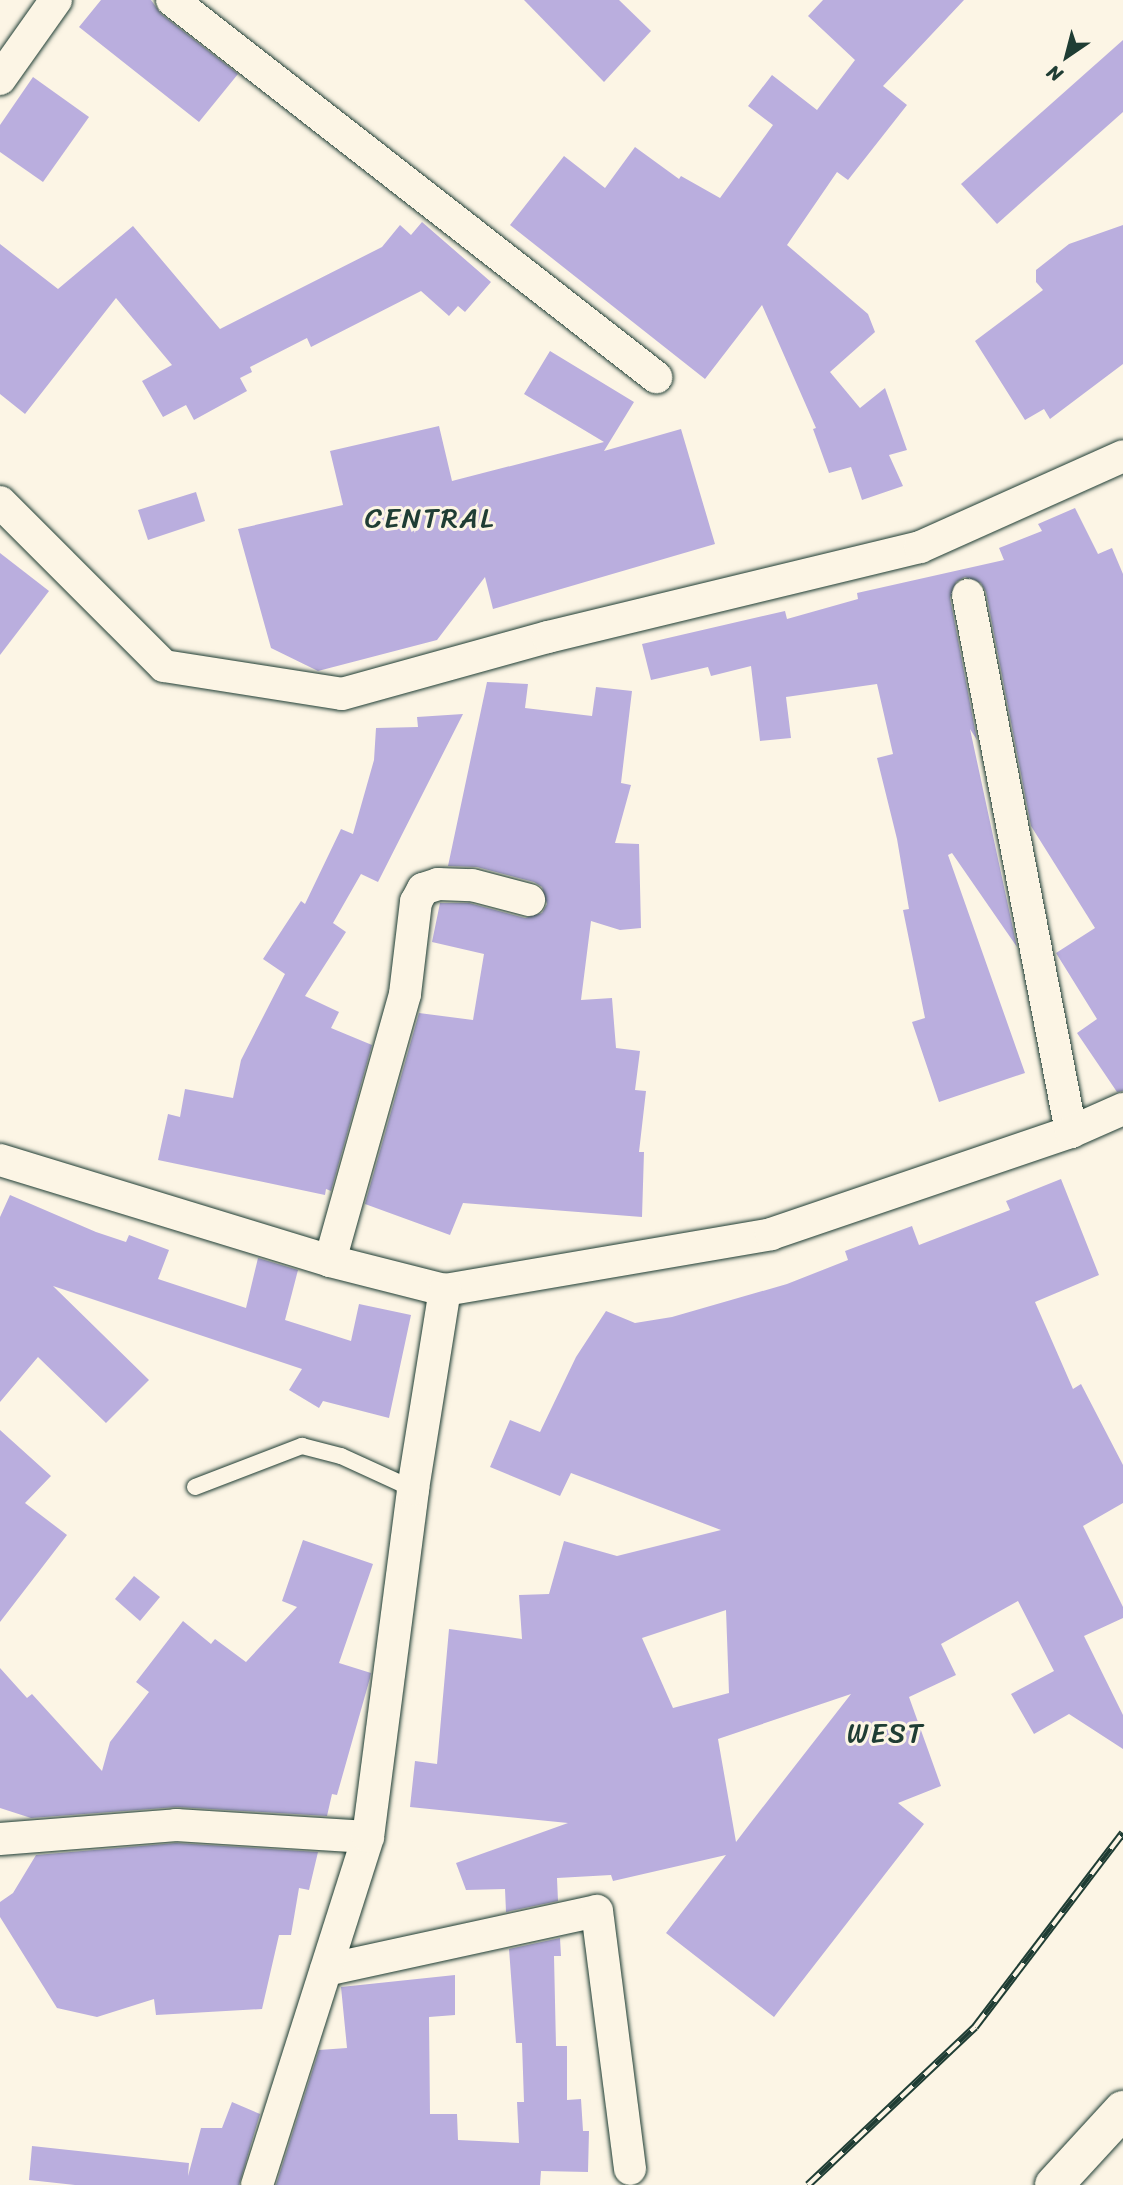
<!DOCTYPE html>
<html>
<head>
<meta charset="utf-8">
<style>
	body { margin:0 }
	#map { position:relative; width:1123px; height:2185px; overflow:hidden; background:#fcf5e5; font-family:Sriracha,sans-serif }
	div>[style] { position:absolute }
	.building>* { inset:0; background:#baaede }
	.roads { filter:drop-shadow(0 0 2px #1f3d34) drop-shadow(0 0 2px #1f3d34) }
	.service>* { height:16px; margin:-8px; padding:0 8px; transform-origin:8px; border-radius:8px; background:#fcf5e5 }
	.minor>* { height:32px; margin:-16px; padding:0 16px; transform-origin:16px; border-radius:16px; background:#fcf5e5 }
	.trunk>* { height:38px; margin:-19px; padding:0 19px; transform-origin:19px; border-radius:19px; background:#fcf5e5 }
	.rail>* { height:8px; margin-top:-4px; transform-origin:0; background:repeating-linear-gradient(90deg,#fcf5e5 0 16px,#1f3d34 0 32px); box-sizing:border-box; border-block:2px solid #1f3d34 }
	span { translate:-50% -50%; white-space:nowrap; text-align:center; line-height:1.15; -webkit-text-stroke:6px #fcf5e5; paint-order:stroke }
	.quarter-label { font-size:28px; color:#1f3d34; letter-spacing:2px }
	.north { position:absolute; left:1032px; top:21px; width:70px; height:70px; -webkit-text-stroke:5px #fcf5e5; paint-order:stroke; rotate:215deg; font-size:19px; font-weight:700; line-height:28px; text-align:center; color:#1f3d34 }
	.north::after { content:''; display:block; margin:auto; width:24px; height:32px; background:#1f3d34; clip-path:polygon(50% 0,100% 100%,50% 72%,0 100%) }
</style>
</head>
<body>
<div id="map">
	<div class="building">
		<div style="clip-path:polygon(101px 0,151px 0,161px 14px,238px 74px,199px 122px,79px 27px)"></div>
		<div style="clip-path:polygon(524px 0,619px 0,651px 31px,604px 82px)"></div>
		<div style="clip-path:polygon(823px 0,964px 0,883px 86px,907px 105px,848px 180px,837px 172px,787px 245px,868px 314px,875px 332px,830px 372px,860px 408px,885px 388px,907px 450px,889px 455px,903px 486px,862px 500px,851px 467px,829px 473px,813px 429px,816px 428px,762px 305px,705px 379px,510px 225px,564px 156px,605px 188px,635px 147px,679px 179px,681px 176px,720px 198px,773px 125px,748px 106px,772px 75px,817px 110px,855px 60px,808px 16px)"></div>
		<div style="clip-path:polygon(1123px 40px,1123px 112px,997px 224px,961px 184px)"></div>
		<div style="clip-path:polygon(33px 77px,89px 117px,43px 182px,0 152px,0 125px)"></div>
		<div style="clip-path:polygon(422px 222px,491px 282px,465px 312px,458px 306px,449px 316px,421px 291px,311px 347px,307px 338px,250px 367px,252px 372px,240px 378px,247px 391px,194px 420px,186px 405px,163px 417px,142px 381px,172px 365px,116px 298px,25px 414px,0 394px,0 244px,58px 289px,133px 226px,220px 329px,382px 247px,400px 225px,411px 235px)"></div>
		<div style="clip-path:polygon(1123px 225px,1123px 364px,1050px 419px,1044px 409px,1025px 420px,975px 341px,1043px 290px,1036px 282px,1036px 270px,1069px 244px)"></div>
		<div style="clip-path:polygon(550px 351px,634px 402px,604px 451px,681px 429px,715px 544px,493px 609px,485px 577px,437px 640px,318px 671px,271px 648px,238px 529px,343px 505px,330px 451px,439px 426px,452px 481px,604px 442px,524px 394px)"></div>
		<div style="clip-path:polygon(196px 492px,205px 521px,148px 540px,138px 510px)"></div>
		<div style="clip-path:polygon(1075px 508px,1098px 554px,1112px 548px,1123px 574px,1123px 1091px,1117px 1092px,1077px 1033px,1097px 1019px,1056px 953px,1095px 928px,1031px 826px,986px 592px,981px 583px,965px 577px,956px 582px,950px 598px,977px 740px,970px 729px,1017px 947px,952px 853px,948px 855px,1025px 1073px,939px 1102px,912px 1022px,925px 1018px,903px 910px,909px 909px,897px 839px,877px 758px,893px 754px,877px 684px,786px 697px,791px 738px,760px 741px,751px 666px,711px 676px,708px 667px,651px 680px,642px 644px,785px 611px,787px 619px,858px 599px,857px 593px,1004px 560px,999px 548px,1042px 531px,1038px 524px)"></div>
		<div style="clip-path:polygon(0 553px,49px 591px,0 655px)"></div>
		<div style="clip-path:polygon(487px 682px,528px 684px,525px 708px,592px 716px,596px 687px,632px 691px,621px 783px,631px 785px,615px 843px,639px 844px,641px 928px,620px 930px,591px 921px,581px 1000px,612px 998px,616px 1048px,640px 1051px,635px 1090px,646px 1091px,639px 1152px,644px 1152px,642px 1217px,463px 1203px,450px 1235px,365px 1204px,419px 1013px,473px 1020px,484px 954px,432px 942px,440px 903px,469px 903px,525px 918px,542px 913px,547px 904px,542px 887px,534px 882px,477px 867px,448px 866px)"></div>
		<div style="clip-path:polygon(463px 714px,378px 882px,361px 874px,333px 923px,346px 932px,305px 996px,339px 1012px,331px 1028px,372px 1045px,331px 1191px,326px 1189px,325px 1195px,158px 1160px,168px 1114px,180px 1117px,185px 1089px,233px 1098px,241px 1060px,285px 974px,263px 959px,301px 901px,305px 904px,341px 829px,353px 834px,374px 760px,376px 728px,418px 727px,417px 717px)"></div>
		<div style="clip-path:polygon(evenodd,1061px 1179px,1099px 1275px,1035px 1302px,1073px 1389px,1081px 1384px,1123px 1465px,1123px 1503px,1083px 1526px,1123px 1607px,1123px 1618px,1084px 1636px,1123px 1715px,1123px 1749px,1069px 1714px,1034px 1734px,1011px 1694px,1054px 1671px,1018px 1601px,941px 1644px,956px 1675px,909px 1697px,941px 1786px,898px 1803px,924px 1824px,774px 2017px,666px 1933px,726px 1855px,613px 1881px,611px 1875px,557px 1878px,558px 1901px,506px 1912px,505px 1889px,466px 1890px,456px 1863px,568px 1823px,410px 1807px,415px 1761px,437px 1764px,449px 1629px,522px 1639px,519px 1595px,549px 1594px,564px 1541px,617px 1556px,721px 1530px,571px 1473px,560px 1496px,490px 1467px,510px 1420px,540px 1432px,576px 1357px,606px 1311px,635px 1323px,672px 1317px,787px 1284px,848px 1260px,845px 1251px,912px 1226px,919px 1245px,1010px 1210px,1006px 1201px,1061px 1179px,726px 1610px,729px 1693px,673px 1708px,642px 1638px,726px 1610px,1061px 1179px,851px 1694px,752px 1821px,736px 1842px,718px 1739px,851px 1694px)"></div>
		<div style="clip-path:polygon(10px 1195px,96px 1232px,126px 1242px,129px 1235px,169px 1250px,158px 1279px,246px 1308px,258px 1258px,298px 1270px,285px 1320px,351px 1341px,359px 1304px,411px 1315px,389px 1418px,323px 1401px,319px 1408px,289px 1390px,302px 1369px,53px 1286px,149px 1380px,106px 1423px,38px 1357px,0 1402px,0 1217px)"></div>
		<div style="clip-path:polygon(0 1430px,51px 1476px,25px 1503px,67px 1535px,0 1622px)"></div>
		<div style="clip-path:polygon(303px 1540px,373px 1564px,339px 1663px,371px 1673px,370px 1678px,337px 1795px,332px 1794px,327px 1816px,177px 1807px,31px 1818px,0 1808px,0 1668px,27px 1698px,32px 1694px,102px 1771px,110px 1742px,149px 1692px,136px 1682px,183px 1621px,211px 1644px,215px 1639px,246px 1662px,297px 1607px,282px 1601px)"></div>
		<div style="clip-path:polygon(134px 1576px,160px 1597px,140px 1621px,115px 1599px)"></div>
		<div style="clip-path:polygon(176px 1843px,318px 1852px,309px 1890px,299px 1888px,291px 1935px,279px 1935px,262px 2009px,156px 2015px,154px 1999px,97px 2017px,57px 2008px,0 1917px,0 1902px,13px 1893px,36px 1855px)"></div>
		<div style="clip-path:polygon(560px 1938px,561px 1956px,554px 1956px,556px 2046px,567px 2046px,567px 2100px,581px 2099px,583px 2131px,589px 2131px,588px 2172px,541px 2171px,540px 2185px,276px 2185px,319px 2050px,347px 2048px,341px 1987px,455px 1975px,455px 2015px,429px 2017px,430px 2114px,457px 2114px,458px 2140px,519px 2143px,517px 2102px,524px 2102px,522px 2043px,516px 2043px,509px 1949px)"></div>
		<div style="clip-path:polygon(232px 2102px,260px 2114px,239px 2185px,75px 2185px,29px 2180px,32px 2146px,189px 2163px,188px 2176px,201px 2128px,222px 2128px)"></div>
	</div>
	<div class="roads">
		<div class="service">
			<div style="left:195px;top:1487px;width:115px;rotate:-21deg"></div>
			<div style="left:302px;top:1446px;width:40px;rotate:14.4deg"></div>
			<div style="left:341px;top:1456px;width:79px;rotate:24.6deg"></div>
		</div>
		<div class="minor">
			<div style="left:172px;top:0;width:614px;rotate:37.92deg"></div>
			<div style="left:0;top:79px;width:97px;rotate:-54.7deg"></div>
			<div style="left:0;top:502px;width:232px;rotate:45deg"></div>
			<div style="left:164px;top:666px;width:180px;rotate:8.9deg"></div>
			<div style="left:342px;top:694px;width:214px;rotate:-15.5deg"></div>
			<div style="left:548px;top:637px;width:383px;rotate:-13.6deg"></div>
			<div style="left:920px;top:547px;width:222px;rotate:-24.1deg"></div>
			<div style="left:968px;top:595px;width:547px;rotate:79.14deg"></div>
			<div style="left:0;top:1160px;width:345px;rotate:17deg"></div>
			<div style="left:330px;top:1261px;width:119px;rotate:14.2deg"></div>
			<div style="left:445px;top:1290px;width:331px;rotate:-9.7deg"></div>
			<div style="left:771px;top:1234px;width:317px;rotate:-18.8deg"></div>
			<div style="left:1071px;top:1132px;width:57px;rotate:-23.9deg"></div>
			<div style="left:330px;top:1261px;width:277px;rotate:-74.3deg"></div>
			<div style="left:405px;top:994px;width:93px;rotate:-83.2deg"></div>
			<div style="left:416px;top:902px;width:15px;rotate:-62deg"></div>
			<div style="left:423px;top:889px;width:16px;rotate:-18deg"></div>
			<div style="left:438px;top:884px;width:34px;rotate:2deg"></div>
			<div style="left:472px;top:885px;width:59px;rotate:14.7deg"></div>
			<div style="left:0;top:1839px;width:177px;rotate:-4.5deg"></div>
			<div style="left:176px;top:1825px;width:192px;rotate:3.6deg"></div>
			<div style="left:326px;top:1970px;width:277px;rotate:-12.3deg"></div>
			<div style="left:597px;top:1911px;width:260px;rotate:82.7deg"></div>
			<div style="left:257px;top:2185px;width:365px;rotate:-72.3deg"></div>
			<div style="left:368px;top:1837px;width:351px;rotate:-82.6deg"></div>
			<div style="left:413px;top:1489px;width:202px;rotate:-80.9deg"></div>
		</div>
		<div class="trunk">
			<div style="left:1054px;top:2185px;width:102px;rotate:-47.4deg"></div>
		</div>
	</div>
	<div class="rail">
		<div style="left:808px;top:2185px;width:230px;rotate:-43.4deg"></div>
		<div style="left:975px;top:2027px;width:244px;rotate:-52.7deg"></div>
	</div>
	<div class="quarter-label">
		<span style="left:430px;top:518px">CENTRAL</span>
		<span style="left:886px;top:1733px">WEST</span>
	</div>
	<div class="north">N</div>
</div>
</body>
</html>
